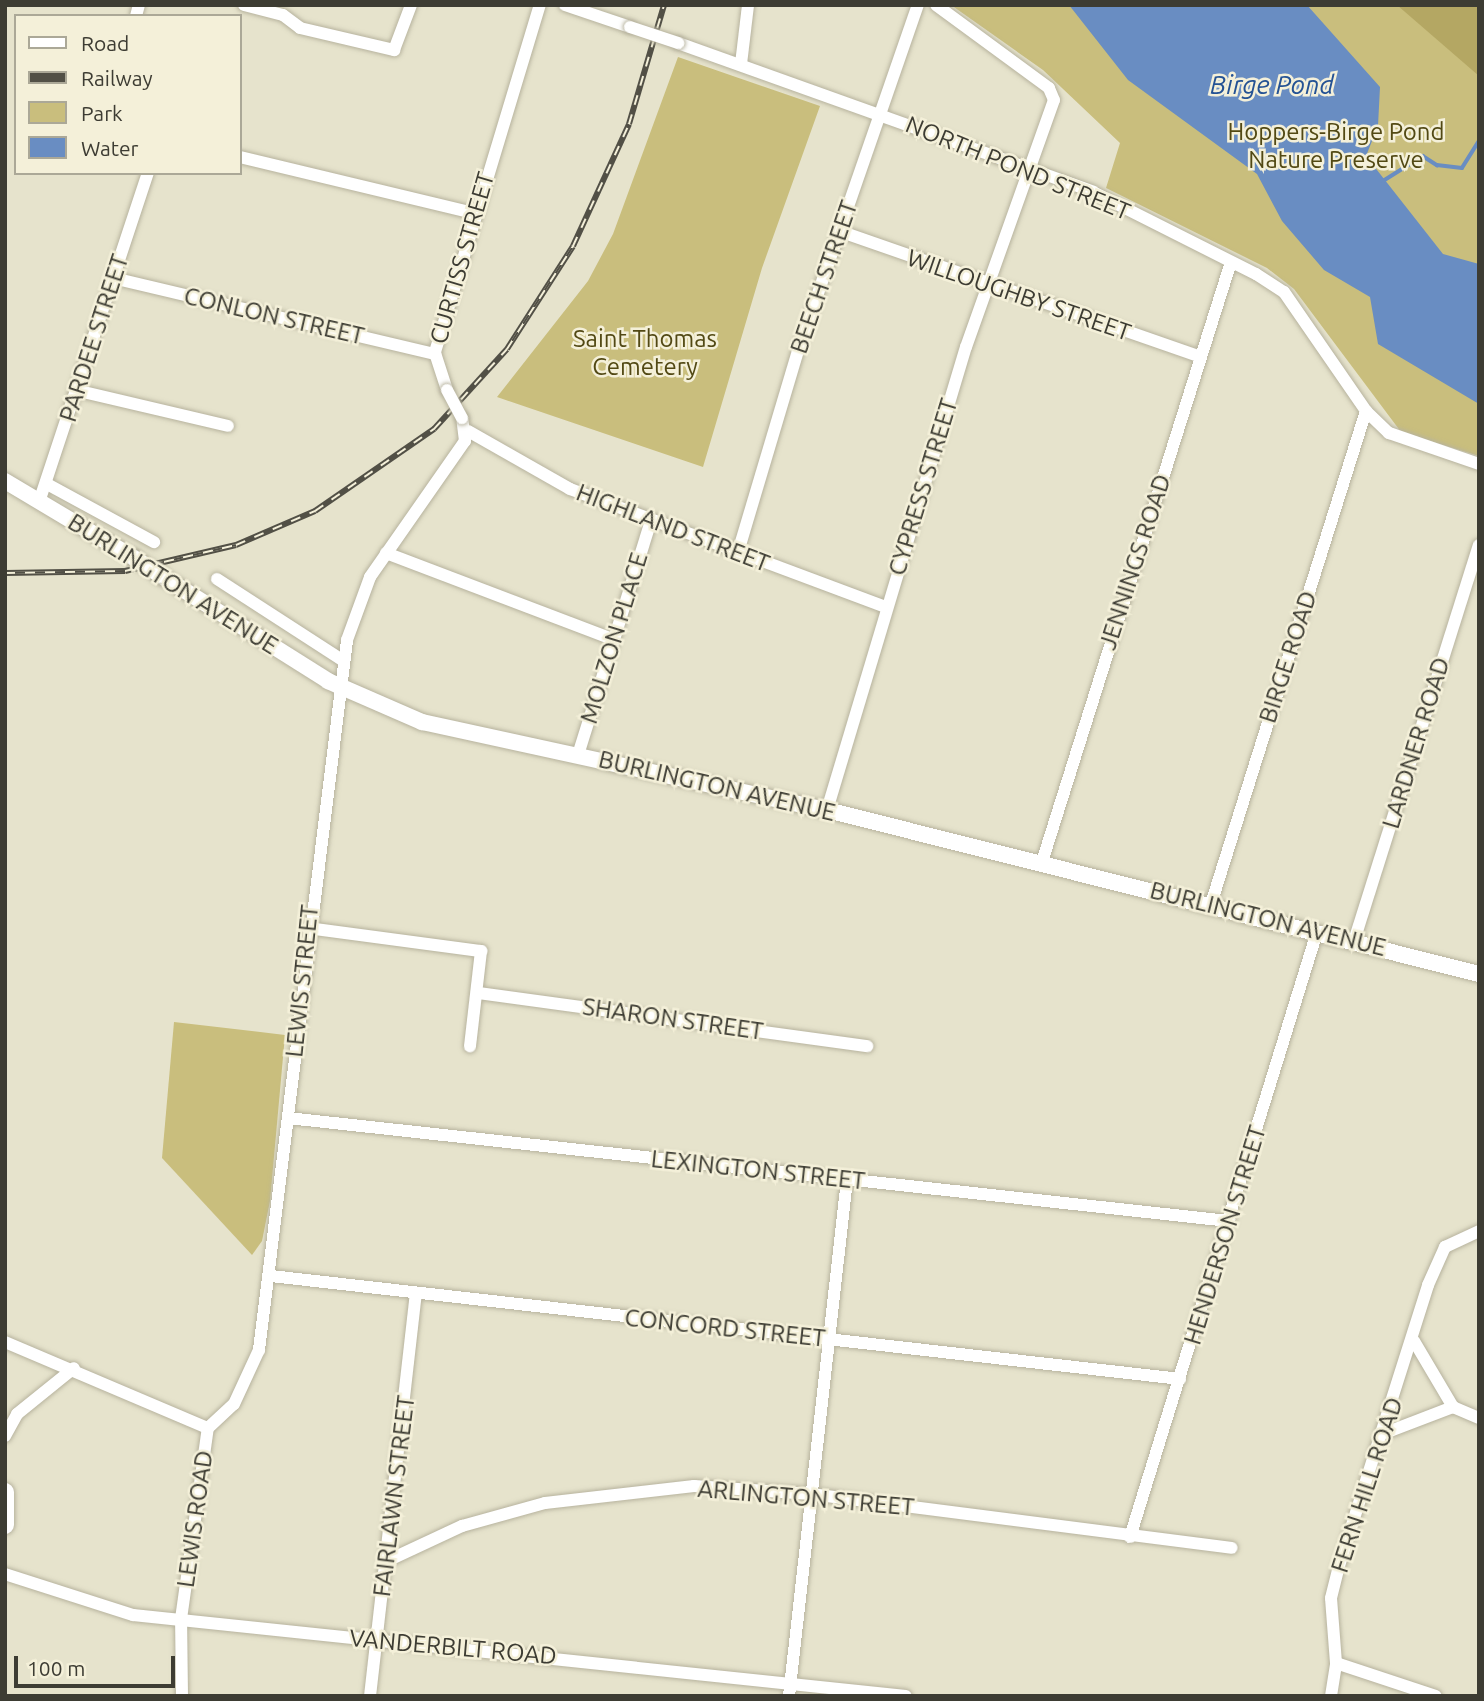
<!DOCTYPE html>
<html>
<head>
<meta charset="utf-8">
<style>
	body { margin:0 }
	#map { position:relative; width:1484px; height:1701px; overflow:hidden; background:#e6e3cc; font-family:Ubuntu,sans-serif }
	div>[style] { position:absolute }
	.green>* { inset:0; background:#c9be7d }
	.forest>* { inset:0; background:#b4a763 }
	.water>* { inset:0; background:#698dc2 }
	.stream>* { height:3.5px; margin:-1.75px; padding:0 1.75px; transform-origin:1.75px; border-radius:1.75px; background:#698dc2 }
	.roads { filter:drop-shadow(0 0 2px #b7b39e) drop-shadow(0 0 2px #b7b39e) }
	.minor>* { height:12px; margin:-6px; padding:0 6px; transform-origin:6px; border-radius:6px; background:#fff }
	.major>* { height:16px; margin:-8px; padding:0 8px; transform-origin:8px; border-radius:8px; background:#fff }
	.highway>* { height:18px; margin:-9px; padding:0 9px; transform-origin:9px; border-radius:9px; background:#fff }
	.rail>* { height:6px; margin-top:-3px; transform-origin:0; background:repeating-linear-gradient(90deg,#f4f0d9 0 10px,#525046 0 20px); box-sizing:border-box; border-block:2px solid #525046 }
	.bridges { filter:drop-shadow(0 0 2px #b7b39e) drop-shadow(0 0 2px #b7b39e) }
	.minor-bridge>* { height:12px; margin:-6px; padding:0 6px; transform-origin:6px; border-radius:6px; background:#fff }
	.major-bridge>* { height:16px; margin:-8px; padding:0 8px; transform-origin:8px; border-radius:8px; background:#fff }
	span { translate:-50% -50%; white-space:nowrap; text-align:center; line-height:1.15; -webkit-text-stroke:5px #f4f0d9; paint-order:stroke }
	.park-label { font-size:24px; color:#524914 }
	.street-label { font-size:24px; color:#3d3c33 }
	.water-label { font-size:26px; color:#245294; font-style:italic }
	.frame { position:absolute; inset:0; border:7px solid #3d3c33; pointer-events:none }
	.legend { position:absolute; left:14px; top:14px; width:228px; height:161px; box-sizing:border-box; background:#f4f0d9; border:2px solid #aba897; margin:0; padding:9px 12px; list-style:none; font-size:21px; color:#3d3c33 }
	.legend li { display:flex; align-items:center; gap:14px; height:35px }
	.legend b { width:35px; border:2px solid #aba897 }
	.scale { position:absolute; left:14px; top:1656px; width:161px; height:32px; box-sizing:border-box; border:4px solid #3d3c33; border-top:0; padding-left:9px; font-size:21px; line-height:24px; white-space:nowrap; color:#3d3c33; -webkit-text-stroke:5px #f4f0d9; paint-order:stroke }
</style>
</head>
<body>
<div id="map">
	<div class="green">
		<div style="clip-path:polygon(951px 5px,1479px 5px,1479px 456px,1401px 432px,1294px 289px,1267px 268px,1106px 188px,1120px 143px,1043px 70px)"></div>
		<div style="clip-path:polygon(678px 57px,820px 106px,762px 268px,703px 467px,497px 397px,588px 281px,613px 234px)"></div>
		<div style="clip-path:polygon(174px 1022px,285px 1035px,270px 1201px,262px 1241px,252px 1255px,162px 1158px)"></div>
	</div>
	<div class="forest">
		<div style="clip-path:polygon(1397px 5px,1479px 5px,1479px 76px)"></div>
	</div>
	<div class="water">
		<div style="clip-path:polygon(1069px 5px,1307px 5px,1380px 87px,1378px 126px,1366px 156px,1443px 254px,1479px 264px,1479px 404px,1378px 344px,1370px 297px,1324px 270px,1282px 221px,1257px 174px,1128px 80px)"></div>
	</div>
	<div class="stream">
		<div style="left:1383px;top:181px;width:47px;rotate:-32deg"></div>
		<div style="left:1423px;top:156px;width:17px;rotate:33deg"></div>
		<div style="left:1437px;top:165px;width:25px;rotate:7deg"></div>
		<div style="left:1462px;top:168px;width:32px;rotate:-58deg"></div>
	</div>
	<div class="roads">
		<div class="minor">
			<div style="left:244px;top:5px;width:40px;rotate:14.4deg"></div>
			<div style="left:283px;top:15px;width:21px;rotate:37deg"></div>
			<div style="left:300px;top:28px;width:97px;rotate:13.2deg"></div>
			<div style="left:394px;top:50px;width:48px;rotate:-69.3deg"></div>
			<div style="left:565px;top:5px;width:69px;rotate:18.7deg"></div>
			<div style="left:136px;top:16px;width:11px;rotate:-75deg"></div>
			<div style="left:678px;top:43px;width:441px;rotate:19.7deg"></div>
			<div style="left:1093px;top:192px;width:182px;rotate:26.7deg"></div>
			<div style="left:1256px;top:274px;width:33px;rotate:33deg"></div>
			<div style="left:1284px;top:292px;width:145px;rotate:55.4deg"></div>
			<div style="left:1366px;top:411px;width:32px;rotate:44deg"></div>
			<div style="left:1389px;top:433px;width:95px;rotate:19deg"></div>
			<div style="left:741px;top:64px;width:59px;rotate:-83.2deg"></div>
			<div style="left:240px;top:157px;width:241px;rotate:13.5deg"></div>
			<div style="left:839px;top:231px;width:383px;rotate:19.2deg"></div>
			<div style="left:113px;top:278px;width:331px;rotate:13.3deg"></div>
			<div style="left:75px;top:390px;width:157px;rotate:13.2deg"></div>
			<div style="left:447px;top:390px;width:40px;rotate:-108deg"></div>
			<div style="left:435px;top:352px;width:363px;rotate:-73.2deg"></div>
			<div style="left:468px;top:431px;width:117px;rotate:29.6deg"></div>
			<div style="left:570px;top:489px;width:337px;rotate:20.5deg"></div>
			<div style="left:47px;top:484px;width:122px;rotate:28.5deg"></div>
			<div style="left:39px;top:502px;width:347px;rotate:-71.7deg"></div>
			<div style="left:738px;top:552px;width:210px;rotate:-73.4deg"></div>
			<div style="left:798px;top:351px;width:366px;rotate:-70.9deg"></div>
			<div style="left:386px;top:553px;width:242px;rotate:20.8deg"></div>
			<div style="left:217px;top:579px;width:149px;rotate:32.9deg"></div>
			<div style="left:578px;top:755px;width:245px;rotate:-72.7deg"></div>
			<div style="left:827px;top:810px;width:483px;rotate:-73.3deg"></div>
			<div style="left:966px;top:347px;width:262px;rotate:-70.4deg"></div>
			<div style="left:1054px;top:100px;width:13px;rotate:-113deg"></div>
			<div style="left:1049px;top:88px;width:140px;rotate:-143.7deg"></div>
			<div style="left:1042px;top:862px;width:629px;rotate:-72.52deg"></div>
			<div style="left:1211px;top:904px;width:517px;rotate:-72.55deg"></div>
			<div style="left:308px;top:928px;width:175px;rotate:7.6deg"></div>
			<div style="left:481px;top:951px;width:96px;rotate:96.6deg"></div>
			<div style="left:1354px;top:941px;width:415px;rotate:-72.5deg"></div>
			<div style="left:479px;top:993px;width:392px;rotate:7.8deg"></div>
			<div style="left:288px;top:1118px;width:947px;rotate:6.25deg"></div>
			<div style="left:271px;top:1276px;width:915px;rotate:6.46deg"></div>
			<div style="left:1414px;top:1341px;width:77px;rotate:59.4deg"></div>
			<div style="left:5px;top:1342px;width:220px;rotate:23deg"></div>
			<div style="left:208px;top:1428px;width:35px;rotate:-43deg"></div>
			<div style="left:234px;top:1404px;width:60px;rotate:-65.2deg"></div>
			<div style="left:259px;top:1350px;width:715px;rotate:-82.93deg"></div>
			<div style="left:347px;top:640px;width:67px;rotate:-69.9deg"></div>
			<div style="left:370px;top:577px;width:166px;rotate:-55.1deg"></div>
			<div style="left:465px;top:441px;width:23px;rotate:-97deg"></div>
			<div style="left:1385px;top:1433px;width:73px;rotate:-20.9deg"></div>
			<div style="left:1453px;top:1407px;width:28px;rotate:23deg"></div>
			<div style="left:5px;top:1436px;width:25px;rotate:-61deg"></div>
			<div style="left:17px;top:1414px;width:73px;rotate:-38.9deg"></div>
			<div style="left:1130px;top:1537px;width:633px;rotate:-72.82deg"></div>
			<div style="left:389px;top:1560px;width:81px;rotate:-25deg"></div>
			<div style="left:462px;top:1526px;width:86px;rotate:-15.5deg"></div>
			<div style="left:545px;top:1503px;width:150px;rotate:-6.5deg"></div>
			<div style="left:694px;top:1486px;width:117px;rotate:3.9deg"></div>
			<div style="left:811px;top:1494px;width:424px;rotate:7.3deg"></div>
			<div style="left:5px;top:1574px;width:134px;rotate:17.8deg"></div>
			<div style="left:133px;top:1615px;width:777px;rotate:5.98deg"></div>
			<div style="left:1336px;top:1663px;width:105px;rotate:18.3deg"></div>
			<div style="left:182px;top:1696px;width:77px;rotate:-90.7deg"></div>
			<div style="left:181px;top:1619px;width:193px;rotate:-82deg"></div>
			<div style="left:370px;top:1696px;width:404px;rotate:-83.5deg"></div>
			<div style="left:789px;top:1696px;width:519px;rotate:-83.59deg"></div>
			<div style="left:1331px;top:1696px;width:33px;rotate:-81deg"></div>
			<div style="left:1336px;top:1663px;width:65px;rotate:-94.4deg"></div>
			<div style="left:1331px;top:1598px;width:30px;rotate:-76deg"></div>
			<div style="left:1338px;top:1569px;width:298px;rotate:-72.4deg"></div>
			<div style="left:1428px;top:1285px;width:42px;rotate:-65.9deg"></div>
			<div style="left:1445px;top:1247px;width:38px;rotate:-25deg"></div>
		</div>
		<div class="major">
			<div style="left:5px;top:481px;width:150px;rotate:30.8deg"></div>
			<div style="left:160px;top:575px;width:199px;rotate:32.2deg"></div>
			<div style="left:328px;top:681px;width:103px;rotate:23.6deg"></div>
			<div style="left:422px;top:722px;width:414px;rotate:12.3deg"></div>
			<div style="left:827px;top:810px;width:672px;rotate:14.12deg"></div>
		</div>
		<div class="highway">
			<div style="left:5px;top:1492px;width:33px;rotate:90deg"></div>
		</div>
	</div>
	<div class="rail">
		<div style="left:5px;top:573px;width:120px;rotate:-1deg"></div>
		<div style="left:125px;top:571px;width:114px;rotate:-13.2deg"></div>
		<div style="left:236px;top:545px;width:86px;rotate:-23.3deg"></div>
		<div style="left:315px;top:511px;width:145px;rotate:-34.6deg"></div>
		<div style="left:434px;top:429px;width:108px;rotate:-47.6deg"></div>
		<div style="left:507px;top:349px;width:122px;rotate:-57.3deg"></div>
		<div style="left:573px;top:246px;width:134px;rotate:-65.3deg"></div>
		<div style="left:629px;top:124px;width:124px;rotate:-73.6deg"></div>
	</div>
	<div class="bridges">
		<div class="minor-bridge">
			<div style="left:630px;top:27px;width:51px;rotate:18.4deg"></div>
			<div style="left:447px;top:390px;width:32px;rotate:62deg"></div>
		</div>
		<div class="major-bridge">
			<div style="left:134px;top:558px;width:31px;rotate:33deg"></div>
		</div>
	</div>
	<div class="park-label">
		<span style="left:1336px;top:146px">Hoppers-Birge Pond<br>Nature Preserve</span>
		<span style="left:645px;top:353px">Saint Thomas<br>Cemetery</span>
	</div>
	<div class="street-label">
		<span style="left:1018px;top:168px;rotate:22deg">NORTH POND STREET</span>
		<span style="left:462px;top:258px;rotate:-74deg">CURTISS STREET</span>
		<span style="left:824px;top:277px;rotate:-71deg">BEECH STREET</span>
		<span style="left:1019px;top:295px;rotate:19deg">WILLOUGHBY STREET</span>
		<span style="left:274px;top:316px;rotate:13deg">CONLON STREET</span>
		<span style="left:94px;top:338px;rotate:-72deg">PARDEE STREET</span>
		<span style="left:923px;top:487px;rotate:-73deg">CYPRESS STREET</span>
		<span style="left:673px;top:528px;rotate:21deg">HIGHLAND STREET</span>
		<span style="left:1135px;top:562px;rotate:-72deg">JENNINGS ROAD</span>
		<span style="left:173px;top:584px;rotate:32deg">BURLINGTON AVENUE</span>
		<span style="left:614px;top:638px;rotate:-73deg">MOLZON PLACE</span>
		<span style="left:1288px;top:657px;rotate:-72deg">BIRGE ROAD</span>
		<span style="left:1416px;top:743px;rotate:-73deg">LARDNER ROAD</span>
		<span style="left:717px;top:786px;rotate:13deg">BURLINGTON AVENUE</span>
		<span style="left:1268px;top:919px;rotate:14deg">BURLINGTON AVENUE</span>
		<span style="left:302px;top:981px;rotate:-84deg">LEWIS STREET</span>
		<span style="left:673px;top:1019px;rotate:8deg">SHARON STREET</span>
		<span style="left:758px;top:1170px;rotate:6deg">LEXINGTON STREET</span>
		<span style="left:1225px;top:1235px;rotate:-73deg">HENDERSON STREET</span>
		<span style="left:725px;top:1328px;rotate:6deg">CONCORD STREET</span>
		<span style="left:1367px;top:1485px;rotate:-72deg">FERN HILL ROAD</span>
		<span style="left:394px;top:1496px;rotate:-83deg">FAIRLAWN STREET</span>
		<span style="left:806px;top:1498px;rotate:5deg">ARLINGTON STREET</span>
		<span style="left:195px;top:1519px;rotate:-82deg">LEWIS ROAD</span>
		<span style="left:453px;top:1647px;rotate:5deg">VANDERBILT ROAD</span>
	</div>
	<div class="water-label">
		<span style="left:1272px;top:85px">Birge Pond</span>
	</div>
	<div class="frame"></div>
	<ul class="legend">
	<li><b style="height:9px;background:#fff"></b>Road</li>
	<li><b style="height:9px;background:#525046"></b>Railway</li>
	<li><b style="height:19px;background:#c9be7d"></b>Park</li>
	<li><b style="height:19px;background:#698dc2"></b>Water</li>
	</ul>
	<div class="scale">100 m</div>
</div>
</body>
</html>
